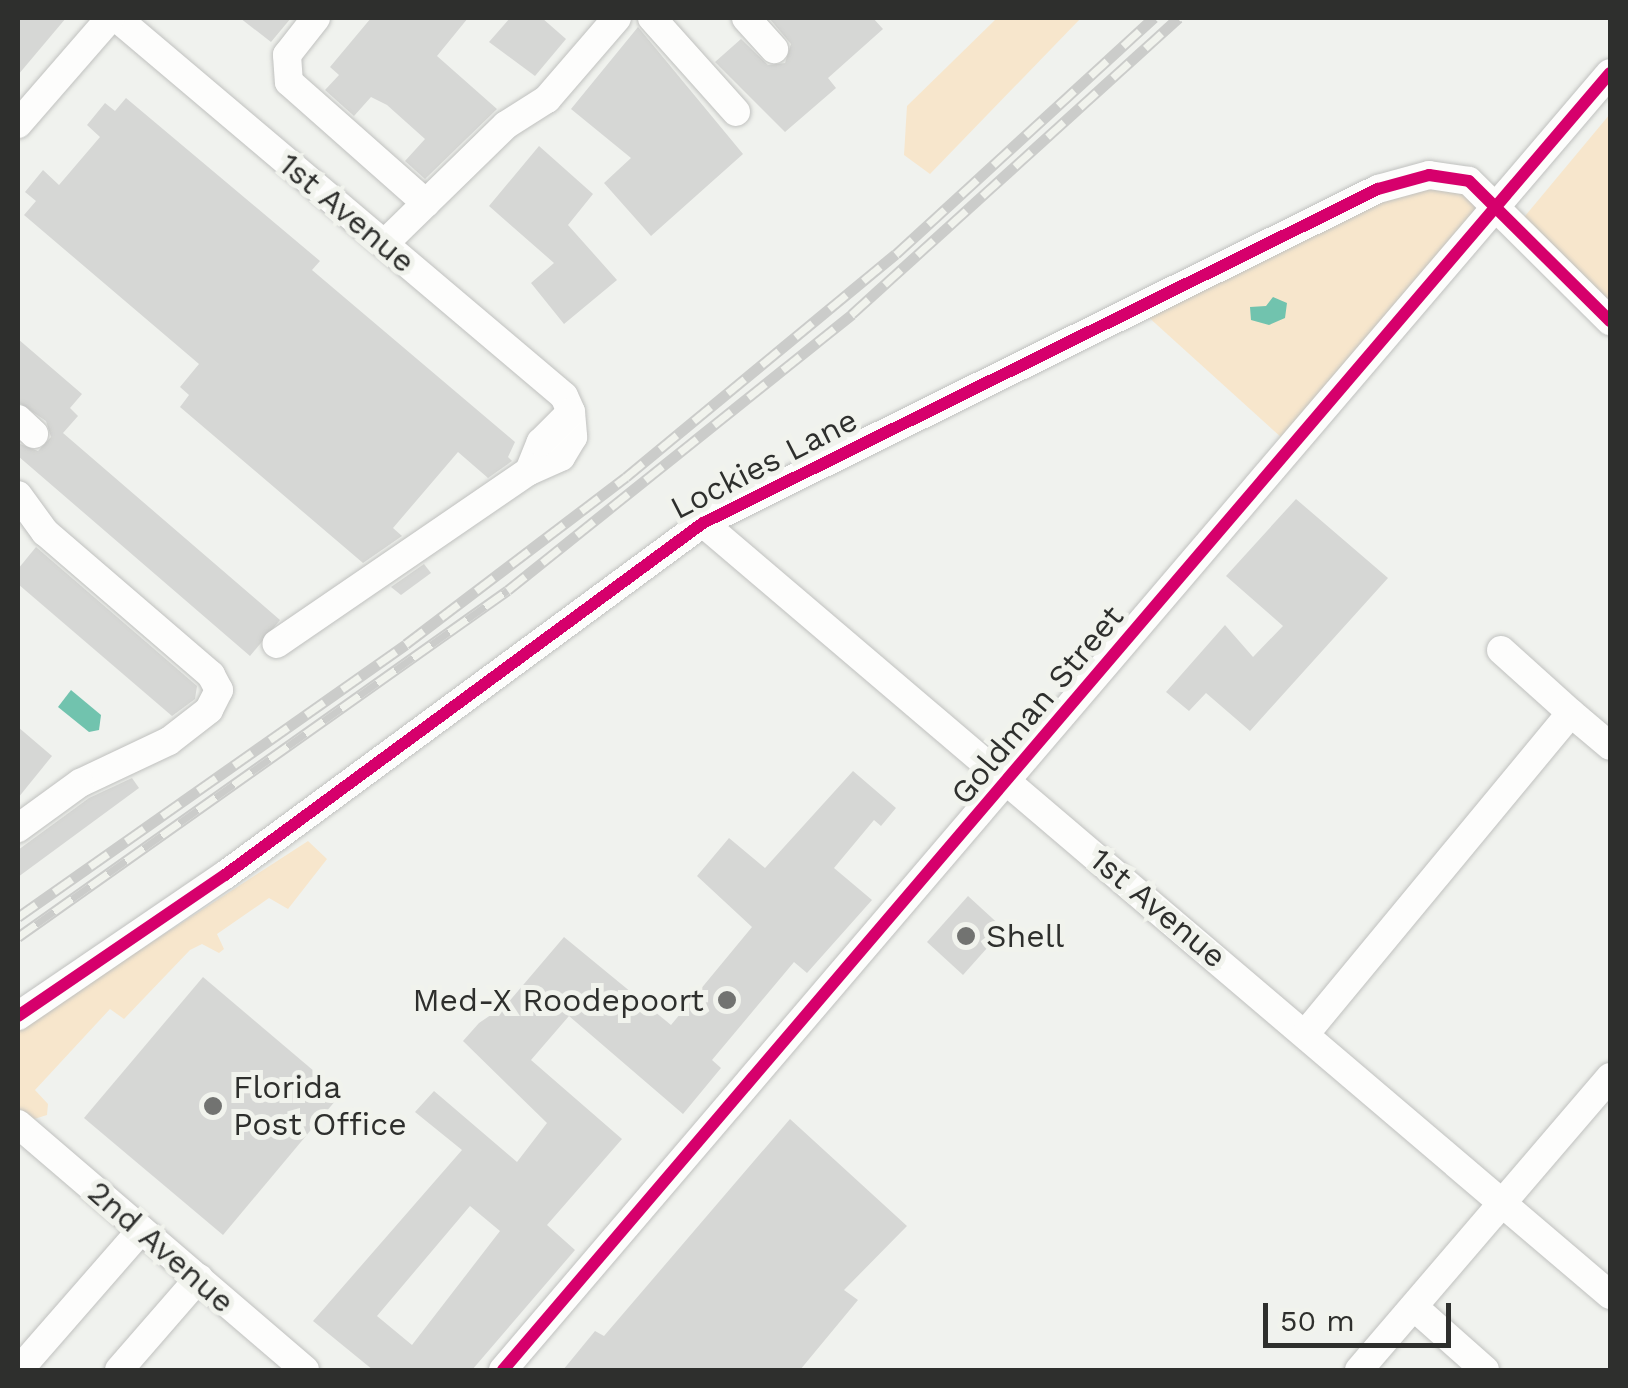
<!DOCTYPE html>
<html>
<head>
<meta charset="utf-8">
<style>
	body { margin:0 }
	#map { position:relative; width:1628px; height:1388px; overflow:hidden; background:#f0f2ee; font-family:"Work Sans",sans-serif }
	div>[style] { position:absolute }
	.green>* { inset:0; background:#f7e6cc }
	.water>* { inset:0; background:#71c3ae }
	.building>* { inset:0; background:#d6d7d5 }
	.roads { filter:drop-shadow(0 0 2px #c0c1bf) drop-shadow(0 0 2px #c0c1bf) }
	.minor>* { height:28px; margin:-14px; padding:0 14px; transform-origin:14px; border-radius:14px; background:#fdfdfc }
	.rail>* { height:11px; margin-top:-5.5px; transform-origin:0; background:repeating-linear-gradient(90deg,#f1f3ed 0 22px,#cbccca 0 44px); box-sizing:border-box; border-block:2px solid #cbccca }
	.cycleway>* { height:12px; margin:-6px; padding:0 6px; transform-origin:6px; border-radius:6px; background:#d6006c }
	.dots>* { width:28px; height:28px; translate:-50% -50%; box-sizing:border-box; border:5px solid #f1f3ed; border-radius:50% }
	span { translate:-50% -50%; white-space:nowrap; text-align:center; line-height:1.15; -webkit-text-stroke:10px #f1f3ed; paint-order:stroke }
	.street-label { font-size:32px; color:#2e2f2d }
	.poi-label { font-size:32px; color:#2e2f2d }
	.left { translate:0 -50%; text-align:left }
	.right { translate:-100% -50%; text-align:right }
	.frame { position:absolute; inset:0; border:20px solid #2e2f2d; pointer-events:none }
	.scale { position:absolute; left:1263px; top:1303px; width:188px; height:45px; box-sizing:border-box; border:5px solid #2e2f2d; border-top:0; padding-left:12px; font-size:30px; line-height:35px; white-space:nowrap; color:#2e2f2d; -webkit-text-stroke:8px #f1f3ed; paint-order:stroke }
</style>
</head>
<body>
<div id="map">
	<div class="green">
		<div style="clip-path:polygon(997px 18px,1081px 18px,930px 174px,904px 155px,907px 106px)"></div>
		<div style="clip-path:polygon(1610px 114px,1610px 310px,1520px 222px)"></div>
		<div style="clip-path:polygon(1456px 185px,1480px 208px,1282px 438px,1145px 314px,1405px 188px)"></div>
		<div style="clip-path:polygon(308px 841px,327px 859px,288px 909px,269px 898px,217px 934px,224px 949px,219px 953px,202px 944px,190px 950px,124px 1019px,110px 1009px,35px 1090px,48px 1104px,47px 1115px,34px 1119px,18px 1108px,18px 1029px)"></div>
	</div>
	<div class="water">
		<div style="clip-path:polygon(1273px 297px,1287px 303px,1285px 318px,1269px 325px,1251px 320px,1250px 307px,1266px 306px)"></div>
		<div style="clip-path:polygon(71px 690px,101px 715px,99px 730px,89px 732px,58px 707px)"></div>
	</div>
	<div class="building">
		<div style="clip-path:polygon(18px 18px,66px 18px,18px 75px)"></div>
		<div style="clip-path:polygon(240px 18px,291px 18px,271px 42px)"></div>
		<div style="clip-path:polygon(371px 18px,468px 18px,437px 56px,497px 109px,425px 179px,405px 161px,425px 139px,387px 105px,371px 97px,354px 116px,325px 90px,339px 75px,330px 67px)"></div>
		<div style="clip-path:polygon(510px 18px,542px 18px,566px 39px,535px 76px,489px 42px)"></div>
		<div style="clip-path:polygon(769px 18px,873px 18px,883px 29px,828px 78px,836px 88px,785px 132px,715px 62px,741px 39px,768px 65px,785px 63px,791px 44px)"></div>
		<div style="clip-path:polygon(638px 27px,743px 154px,651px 236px,604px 183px,631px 158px,571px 109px)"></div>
		<div style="clip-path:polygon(126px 98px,320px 261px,312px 270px,515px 442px,508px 457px,512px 461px,488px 478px,458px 452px,393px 528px,402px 536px,363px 563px,180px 407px,189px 395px,180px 387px,199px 364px,24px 215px,36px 201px,25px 192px,43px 170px,59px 185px,100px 137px,87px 125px,105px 103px,115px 111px)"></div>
		<div style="clip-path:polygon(539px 146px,593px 194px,568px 225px,617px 280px,564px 324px,531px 283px,554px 263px,489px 206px)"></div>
		<div style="clip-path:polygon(18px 339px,82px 394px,70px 408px,78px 416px,63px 433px,280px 620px,250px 656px,18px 456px,18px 443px,38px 451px,51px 437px,46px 421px,18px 402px)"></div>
		<div style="clip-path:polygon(1296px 499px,1388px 578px,1250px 731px,1206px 693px,1189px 711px,1166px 692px,1225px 625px,1253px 657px,1283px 626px,1226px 576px)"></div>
		<div style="clip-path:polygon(36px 547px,197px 686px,195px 699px,172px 716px,18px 584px,18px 569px)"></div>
		<div style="clip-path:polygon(424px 564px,431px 573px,401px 595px,391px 587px)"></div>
		<div style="clip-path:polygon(18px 727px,52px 756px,18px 798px)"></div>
		<div style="clip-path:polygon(evenodd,853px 771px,896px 808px,881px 826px,874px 820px,834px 868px,872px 900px,807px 973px,794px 962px,712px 1060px,721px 1068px,683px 1114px,569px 1016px,531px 1060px,622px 1139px,547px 1225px,575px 1250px,472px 1370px,373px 1370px,313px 1321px,462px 1150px,415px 1112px,434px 1091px,517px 1162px,547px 1123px,463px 1041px,479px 1023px,507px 1004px,564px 937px,671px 1025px,752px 927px,697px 876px,729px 838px,765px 868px,853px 771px,470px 1206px,500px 1231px,412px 1345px,377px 1316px,470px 1206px)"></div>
		<div style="clip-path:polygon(132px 778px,139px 788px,18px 877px,18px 850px,89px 798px)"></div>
		<div style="clip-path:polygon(968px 896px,1004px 929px,963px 975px,927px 942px)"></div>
		<div style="clip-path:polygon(203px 977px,341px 1094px,223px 1235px,84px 1118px)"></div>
		<div style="clip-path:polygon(790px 1119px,907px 1226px,844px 1290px,858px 1300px,800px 1370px,563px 1370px,595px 1331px,604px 1336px)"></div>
	</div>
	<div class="roads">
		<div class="minor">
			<div style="left:117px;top:18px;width:585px;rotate:40.22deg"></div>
			<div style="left:564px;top:396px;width:17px;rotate:66deg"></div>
			<div style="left:571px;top:412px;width:25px;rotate:85deg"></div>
			<div style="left:573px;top:437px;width:23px;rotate:121deg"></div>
			<div style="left:561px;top:457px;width:35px;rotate:156deg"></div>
			<div style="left:529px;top:471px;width:306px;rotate:145.6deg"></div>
			<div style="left:316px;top:18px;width:47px;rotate:128.1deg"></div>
			<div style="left:287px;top:55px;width:27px;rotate:86deg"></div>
			<div style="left:289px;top:82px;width:183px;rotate:41.5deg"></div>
			<div style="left:652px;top:18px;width:126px;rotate:48.2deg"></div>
			<div style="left:746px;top:18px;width:42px;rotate:47.9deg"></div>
			<div style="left:18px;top:124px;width:140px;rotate:-49deg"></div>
			<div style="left:384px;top:244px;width:170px;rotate:-44.3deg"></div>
			<div style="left:506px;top:125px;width:49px;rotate:-32.4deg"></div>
			<div style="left:547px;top:99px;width:107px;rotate:-49.2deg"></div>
			<div style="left:18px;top:419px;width:22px;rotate:43deg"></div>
			<div style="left:529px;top:471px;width:31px;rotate:-68deg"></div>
			<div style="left:541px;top:442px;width:42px;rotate:-45deg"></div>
			<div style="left:18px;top:495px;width:46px;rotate:53.9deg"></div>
			<div style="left:45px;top:532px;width:219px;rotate:40.7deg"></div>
			<div style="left:211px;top:675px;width:17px;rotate:62deg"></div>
			<div style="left:219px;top:690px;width:22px;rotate:117deg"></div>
			<div style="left:209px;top:710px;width:51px;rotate:142.2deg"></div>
			<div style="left:169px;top:741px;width:98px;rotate:154.7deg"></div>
			<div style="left:80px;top:783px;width:77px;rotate:144deg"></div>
			<div style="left:703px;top:523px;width:1191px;rotate:40.4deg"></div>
			<div style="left:1501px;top:650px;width:94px;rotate:42deg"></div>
			<div style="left:18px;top:1016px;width:250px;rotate:-34.3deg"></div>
			<div style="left:225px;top:875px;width:594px;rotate:-36.37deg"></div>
			<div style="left:703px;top:523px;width:753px;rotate:-26.33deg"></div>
			<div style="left:1378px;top:189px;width:53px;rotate:-15.4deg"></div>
			<div style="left:1429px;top:175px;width:40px;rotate:8.5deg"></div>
			<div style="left:1469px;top:181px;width:199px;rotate:44.8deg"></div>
			<div style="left:1306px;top:1033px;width:415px;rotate:-50.4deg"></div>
			<div style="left:1571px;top:713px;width:51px;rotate:40.2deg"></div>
			<div style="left:18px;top:1124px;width:378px;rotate:40.6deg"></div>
			<div style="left:1414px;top:1307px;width:95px;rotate:41.6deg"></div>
			<div style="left:19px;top:1370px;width:186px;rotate:-48.9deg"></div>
			<div style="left:119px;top:1370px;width:122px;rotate:-49deg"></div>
			<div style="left:503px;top:1370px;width:1705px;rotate:-49.52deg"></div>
			<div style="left:1359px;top:1370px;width:386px;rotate:-49.4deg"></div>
		</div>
	</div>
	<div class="rail">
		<div style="left:18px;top:917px;width:474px;rotate:-35.1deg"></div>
		<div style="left:406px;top:644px;width:276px;rotate:-37.2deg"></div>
		<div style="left:626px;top:477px;width:350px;rotate:-39.6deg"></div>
		<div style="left:896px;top:254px;width:350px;rotate:-42.5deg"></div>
		<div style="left:18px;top:937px;width:600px;rotate:-35.3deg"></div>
		<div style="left:508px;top:590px;width:441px;rotate:-38.7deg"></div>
		<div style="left:852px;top:314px;width:441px;rotate:-42.2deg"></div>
	</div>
	<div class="cycleway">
		<div style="left:18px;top:1016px;width:250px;rotate:-34.3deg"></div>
		<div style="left:225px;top:875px;width:594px;rotate:-36.37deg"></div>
		<div style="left:703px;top:523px;width:753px;rotate:-26.33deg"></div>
		<div style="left:1378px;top:189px;width:53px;rotate:-15.4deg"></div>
		<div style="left:1429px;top:175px;width:40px;rotate:8.5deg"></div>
		<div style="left:1469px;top:181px;width:199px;rotate:44.8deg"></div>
		<div style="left:503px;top:1370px;width:1705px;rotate:-49.52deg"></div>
	</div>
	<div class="dots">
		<div style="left:966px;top:936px;background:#727371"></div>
		<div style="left:727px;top:1000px;background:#727371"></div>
		<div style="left:213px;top:1106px;background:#727371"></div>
	</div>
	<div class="street-label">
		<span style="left:347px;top:213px;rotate:40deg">1st Avenue</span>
		<span style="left:764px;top:464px;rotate:-27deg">Lockies Lane</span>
		<span style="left:1037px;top:705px;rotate:-50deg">Goldman Street</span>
		<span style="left:1158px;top:908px;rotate:40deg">1st Avenue</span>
		<span style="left:161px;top:1247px;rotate:41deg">2nd Avenue</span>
	</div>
	<div class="poi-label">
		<span class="left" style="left:986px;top:936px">Shell</span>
		<span class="right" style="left:704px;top:1000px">Med-X Roodepoort</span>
		<span class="left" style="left:233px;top:1106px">Florida<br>Post Office</span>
	</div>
	<div class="frame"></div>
	<div class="scale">50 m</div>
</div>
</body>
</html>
